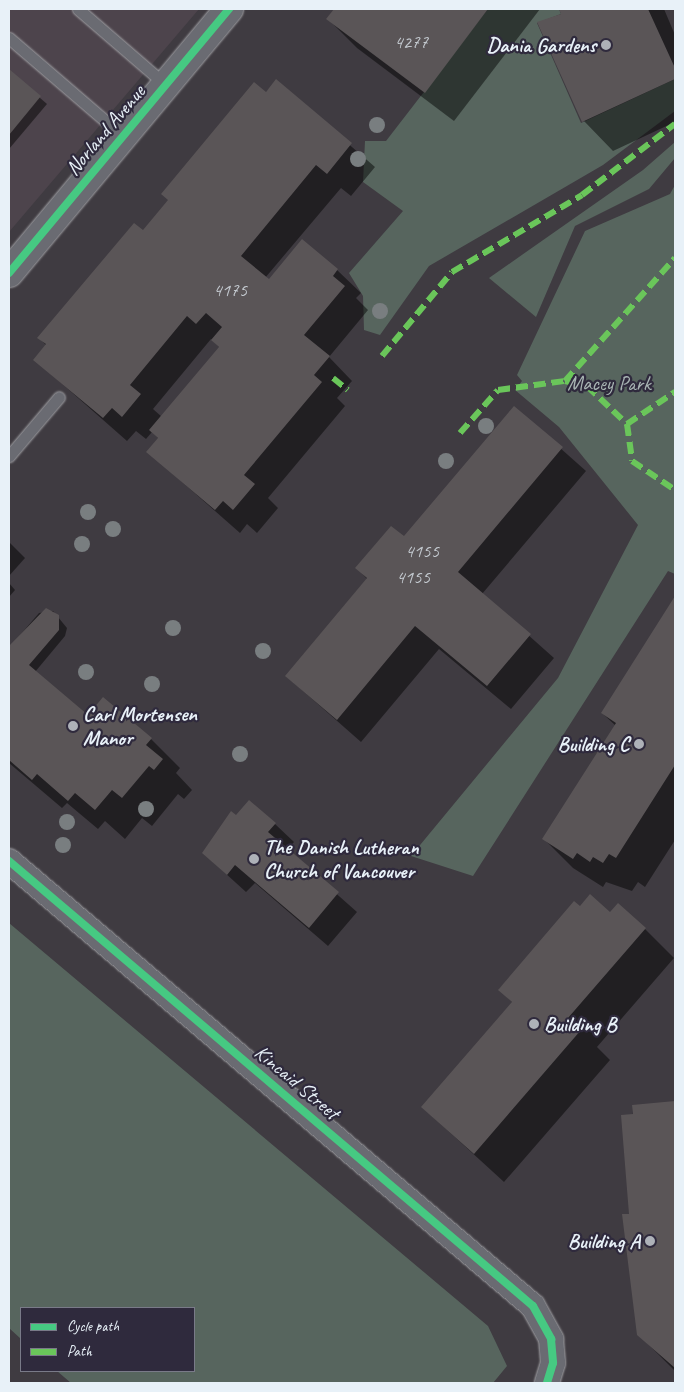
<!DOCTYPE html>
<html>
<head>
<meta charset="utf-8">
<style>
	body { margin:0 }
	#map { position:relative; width:684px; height:1392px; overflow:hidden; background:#3f3b41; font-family:Caveat,sans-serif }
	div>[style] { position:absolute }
	.built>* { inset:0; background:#4d444c }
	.green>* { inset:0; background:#57655e }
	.shadow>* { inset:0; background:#0007 }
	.building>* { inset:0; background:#5a5557 }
	.roads { filter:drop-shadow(0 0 1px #9f9fa3) drop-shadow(0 0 1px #9f9fa3) }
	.service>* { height:11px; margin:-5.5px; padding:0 5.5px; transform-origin:5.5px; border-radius:5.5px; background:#6a6b72 }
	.minor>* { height:24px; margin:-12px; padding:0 12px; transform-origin:12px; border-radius:12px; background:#6a6b72 }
	.secondary>* { height:28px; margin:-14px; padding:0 14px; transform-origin:14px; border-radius:14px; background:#6a6b72 }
	.quiet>* { height:6px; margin-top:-3px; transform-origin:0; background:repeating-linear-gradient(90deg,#6ac65a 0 12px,transparent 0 18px) }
	.cycleway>* { height:8px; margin:-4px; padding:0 4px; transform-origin:4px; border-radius:4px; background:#46c982 }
	.trees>* { width:16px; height:16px; margin:-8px; border-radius:50%; background:#797e80 }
	.dots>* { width:14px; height:14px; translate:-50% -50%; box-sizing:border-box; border:2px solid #2f2a3d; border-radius:50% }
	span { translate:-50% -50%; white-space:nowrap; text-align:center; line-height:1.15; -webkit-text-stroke:4.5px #2f2a3d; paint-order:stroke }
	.number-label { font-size:19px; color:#c4cad0 }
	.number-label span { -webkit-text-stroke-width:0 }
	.poi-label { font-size:21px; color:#e8f1f8; font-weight:700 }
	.right { translate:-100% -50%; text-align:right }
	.left { translate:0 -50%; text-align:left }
	.street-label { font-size:21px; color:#e8f1f8 }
	.park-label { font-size:21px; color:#a9b5b4 }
	.frame { position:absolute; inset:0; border:10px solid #e8f1f8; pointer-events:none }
	.legend { position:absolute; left:20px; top:1307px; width:175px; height:65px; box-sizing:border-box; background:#2f2a3d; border:1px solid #797a88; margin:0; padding:6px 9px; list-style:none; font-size:15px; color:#e8f1f8 }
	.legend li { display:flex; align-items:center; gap:10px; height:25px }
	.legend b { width:25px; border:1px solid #797a88 }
</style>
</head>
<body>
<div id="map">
	<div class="built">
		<div style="clip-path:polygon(9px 9px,199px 9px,9px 232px)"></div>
	</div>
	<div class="green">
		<div style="clip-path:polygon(488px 9px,559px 9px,561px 14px,537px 23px,581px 123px,675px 79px,675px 111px,603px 165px,429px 266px,380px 335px,364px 330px,363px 296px,349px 273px,403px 211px,363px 182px,365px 141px,386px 141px)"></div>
		<div style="clip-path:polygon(675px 142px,675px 158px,649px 189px,575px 226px,536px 317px,489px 278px,643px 170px)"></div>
		<div style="clip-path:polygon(675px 185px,675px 574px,668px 571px,473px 876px,411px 856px,558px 678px,638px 525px,559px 427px,515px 390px,522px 381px,517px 375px,585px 231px,670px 194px)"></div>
		<div style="clip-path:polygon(9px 923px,488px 1326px,507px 1366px,493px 1383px,71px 1383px,57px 1371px,194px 1371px,194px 1308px,21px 1308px,21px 1339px,9px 1328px)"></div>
	</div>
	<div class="shadow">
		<div style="clip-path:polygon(336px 9px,540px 9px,454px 121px,357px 48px,328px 19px)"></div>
		<div style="clip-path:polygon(560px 9px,664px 9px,675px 35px,675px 122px,613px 151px,584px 121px,539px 23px,562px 14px)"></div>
		<div style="clip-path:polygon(9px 71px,47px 104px,9px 149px)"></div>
		<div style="clip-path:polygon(evenodd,276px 81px,375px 167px,351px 196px,341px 188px,265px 278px,269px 281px,337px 270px,361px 293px,356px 298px,368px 310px,329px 357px,352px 381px,337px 398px,345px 406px,268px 498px,278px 508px,257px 533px,247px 524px,240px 533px,148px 452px,159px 439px,152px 432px,146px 439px,136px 431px,127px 441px,35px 360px,47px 346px,39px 338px,143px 232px,276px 81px,211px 339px,220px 348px,162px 417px,153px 409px,211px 339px)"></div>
		<div style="clip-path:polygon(514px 407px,586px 471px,482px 594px,554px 658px,511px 709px,439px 649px,361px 742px,286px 676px,367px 579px,357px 568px,404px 538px)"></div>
		<div style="clip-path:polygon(9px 542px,25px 558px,9px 576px)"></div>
		<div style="clip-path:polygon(9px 583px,15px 590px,9px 597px)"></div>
		<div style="clip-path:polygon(675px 599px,675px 840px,645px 887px,638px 882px,632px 891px,606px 882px,603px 887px,573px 868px,544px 839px,616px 726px,602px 713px)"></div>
		<div style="clip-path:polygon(53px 611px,67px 628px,65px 636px,35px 672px,88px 716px,151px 739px,180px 768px,176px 773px,192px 790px,184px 799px,178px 794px,152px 826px,142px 818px,125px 839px,105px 821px,98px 829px,67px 803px,62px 808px,9px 763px,9px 648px,39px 613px)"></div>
		<div style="clip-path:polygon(236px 817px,275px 824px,294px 842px,287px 850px,357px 912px,328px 946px,255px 883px,246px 892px,203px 853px)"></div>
		<div style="clip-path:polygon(580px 908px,610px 914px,645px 929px,674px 958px,597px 1047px,610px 1060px,504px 1182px,422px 1107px,513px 1003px,499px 989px)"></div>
		<div style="clip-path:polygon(675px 1102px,675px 1371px,638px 1334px,631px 1215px,633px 1106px)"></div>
	</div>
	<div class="building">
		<div style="clip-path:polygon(334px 9px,488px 9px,425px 93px,326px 19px)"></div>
		<div style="clip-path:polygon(559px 9px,648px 9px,675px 68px,675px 79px,582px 122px,537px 22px,561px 14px)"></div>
		<div style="clip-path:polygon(9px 69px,41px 96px,9px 135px)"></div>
		<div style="clip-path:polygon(276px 79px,352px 143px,327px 174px,316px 165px,241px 256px,269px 279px,302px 239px,338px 269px,333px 276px,345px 286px,304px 335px,330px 356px,314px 375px,322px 382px,244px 475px,255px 484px,233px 510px,223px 501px,215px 510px,146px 452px,158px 438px,149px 430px,219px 347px,211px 340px,222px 327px,206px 313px,196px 324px,187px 316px,130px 385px,141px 394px,122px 417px,112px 408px,103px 418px,33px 360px,46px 344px,37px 338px,134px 223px,143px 230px,168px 200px,161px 194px,254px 82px,266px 92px)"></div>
		<div style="clip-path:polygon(514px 406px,563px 447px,458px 572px,531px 634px,487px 686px,415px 626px,337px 720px,285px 676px,367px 578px,355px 568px,391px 526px,404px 536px)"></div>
		<div style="clip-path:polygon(675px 596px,675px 765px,616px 858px,609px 854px,603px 863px,593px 857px,590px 862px,577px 853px,573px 859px,542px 839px,616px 723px,601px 713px)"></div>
		<div style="clip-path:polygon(46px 608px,59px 615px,59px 630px,29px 665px,88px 715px,103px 697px,152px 738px,146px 745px,163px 759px,154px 770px,149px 766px,122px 798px,112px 790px,95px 810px,75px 793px,68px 801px,37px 774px,32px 780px,9px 760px,9px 646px)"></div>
		<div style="clip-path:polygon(249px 800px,276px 823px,268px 832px,339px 892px,309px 928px,235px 865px,227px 875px,202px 853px,231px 811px,236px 815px)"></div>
		<div style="clip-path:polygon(590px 894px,610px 912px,618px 903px,646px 928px,568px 1018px,581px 1030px,474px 1154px,421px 1107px,512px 1002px,498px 990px,574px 901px,580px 906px)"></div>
		<div style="clip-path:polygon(675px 1101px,675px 1368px,637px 1335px,622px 1214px,629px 1214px,621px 1115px,633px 1114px,632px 1105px)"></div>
	</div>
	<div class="roads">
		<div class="service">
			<div style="left:78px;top:9px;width:116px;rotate:40.8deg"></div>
			<div style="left:9px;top:38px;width:150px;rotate:40.7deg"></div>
			<div style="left:9px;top:456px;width:77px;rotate:-49.7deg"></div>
		</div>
		<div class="minor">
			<div style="left:9px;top:861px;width:687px;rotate:40.34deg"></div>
			<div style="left:533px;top:1306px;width:38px;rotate:61deg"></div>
			<div style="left:551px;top:1339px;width:24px;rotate:85deg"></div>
			<div style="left:553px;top:1363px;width:21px;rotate:107deg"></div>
		</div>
		<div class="secondary">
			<div style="left:9px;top:273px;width:344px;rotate:-50.2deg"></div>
		</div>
	</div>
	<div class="quiet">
		<div style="left:382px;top:356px;width:109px;rotate:-50.2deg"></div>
		<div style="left:452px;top:272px;width:151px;rotate:-30.6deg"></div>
		<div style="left:582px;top:195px;width:117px;rotate:-37.4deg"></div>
		<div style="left:333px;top:378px;width:19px;rotate:39deg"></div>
		<div style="left:565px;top:381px;width:23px;rotate:13deg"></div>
		<div style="left:587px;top:386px;width:55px;rotate:43.5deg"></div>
		<div style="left:627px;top:424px;width:37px;rotate:82deg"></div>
		<div style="left:632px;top:461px;width:52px;rotate:34deg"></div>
		<div style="left:627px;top:424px;width:58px;rotate:-33.7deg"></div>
		<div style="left:460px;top:433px;width:57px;rotate:-48.5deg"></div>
		<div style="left:498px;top:390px;width:68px;rotate:-7.7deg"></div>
		<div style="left:565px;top:381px;width:165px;rotate:-48.2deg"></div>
	</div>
	<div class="cycleway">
		<div style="left:9px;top:273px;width:344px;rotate:-50.2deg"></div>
		<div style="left:9px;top:861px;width:687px;rotate:40.34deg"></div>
		<div style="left:533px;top:1306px;width:38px;rotate:61deg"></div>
		<div style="left:551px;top:1339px;width:24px;rotate:85deg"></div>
		<div style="left:553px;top:1363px;width:21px;rotate:107deg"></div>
	</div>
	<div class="trees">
		<div style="left:377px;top:125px"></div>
		<div style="left:358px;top:159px"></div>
		<div style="left:380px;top:311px"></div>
		<div style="left:486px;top:426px"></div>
		<div style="left:446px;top:461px"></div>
		<div style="left:88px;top:512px"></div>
		<div style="left:113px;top:529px"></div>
		<div style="left:82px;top:544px"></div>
		<div style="left:173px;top:628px"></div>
		<div style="left:263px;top:651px"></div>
		<div style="left:86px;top:672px"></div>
		<div style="left:152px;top:684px"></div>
		<div style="left:240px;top:754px"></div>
		<div style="left:146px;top:809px"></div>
		<div style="left:67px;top:822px"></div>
		<div style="left:63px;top:845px"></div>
	</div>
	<div class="dots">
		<div style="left:606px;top:45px;background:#adb1b8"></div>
		<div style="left:73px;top:726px;background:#adb1b8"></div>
		<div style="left:639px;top:744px;background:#adb1b8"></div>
		<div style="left:254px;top:859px;background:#adb1b8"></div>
		<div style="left:534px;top:1024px;background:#adb1b8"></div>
		<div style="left:650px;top:1241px;background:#adb1b8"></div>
	</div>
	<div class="number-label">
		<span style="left:411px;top:43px">4277</span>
		<span style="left:230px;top:291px">4175</span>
		<span style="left:422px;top:552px">4155</span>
		<span style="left:413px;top:578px">4155</span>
	</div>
	<div class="poi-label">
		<span class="right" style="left:596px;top:45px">Dania Gardens</span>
		<span class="left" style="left:83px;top:726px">Carl Mortensen<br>Manor</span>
		<span class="right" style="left:629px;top:744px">Building C</span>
		<span class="left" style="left:264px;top:859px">The Danish Lutheran<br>Church of Vancouver</span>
		<span class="left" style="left:544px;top:1024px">Building B</span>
		<span class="right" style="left:640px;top:1241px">Building A</span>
	</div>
	<div class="street-label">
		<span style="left:105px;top:130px;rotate:-50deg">Norland Avenue</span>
		<span style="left:297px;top:1082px;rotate:40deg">Kincaid Street</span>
	</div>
	<div class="park-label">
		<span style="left:609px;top:383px">Macey Park</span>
	</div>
	<div class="frame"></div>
	<ul class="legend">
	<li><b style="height:6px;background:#46c982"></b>Cycle path</li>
	<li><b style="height:6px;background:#6ac65a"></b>Path</li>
	</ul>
</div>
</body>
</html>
